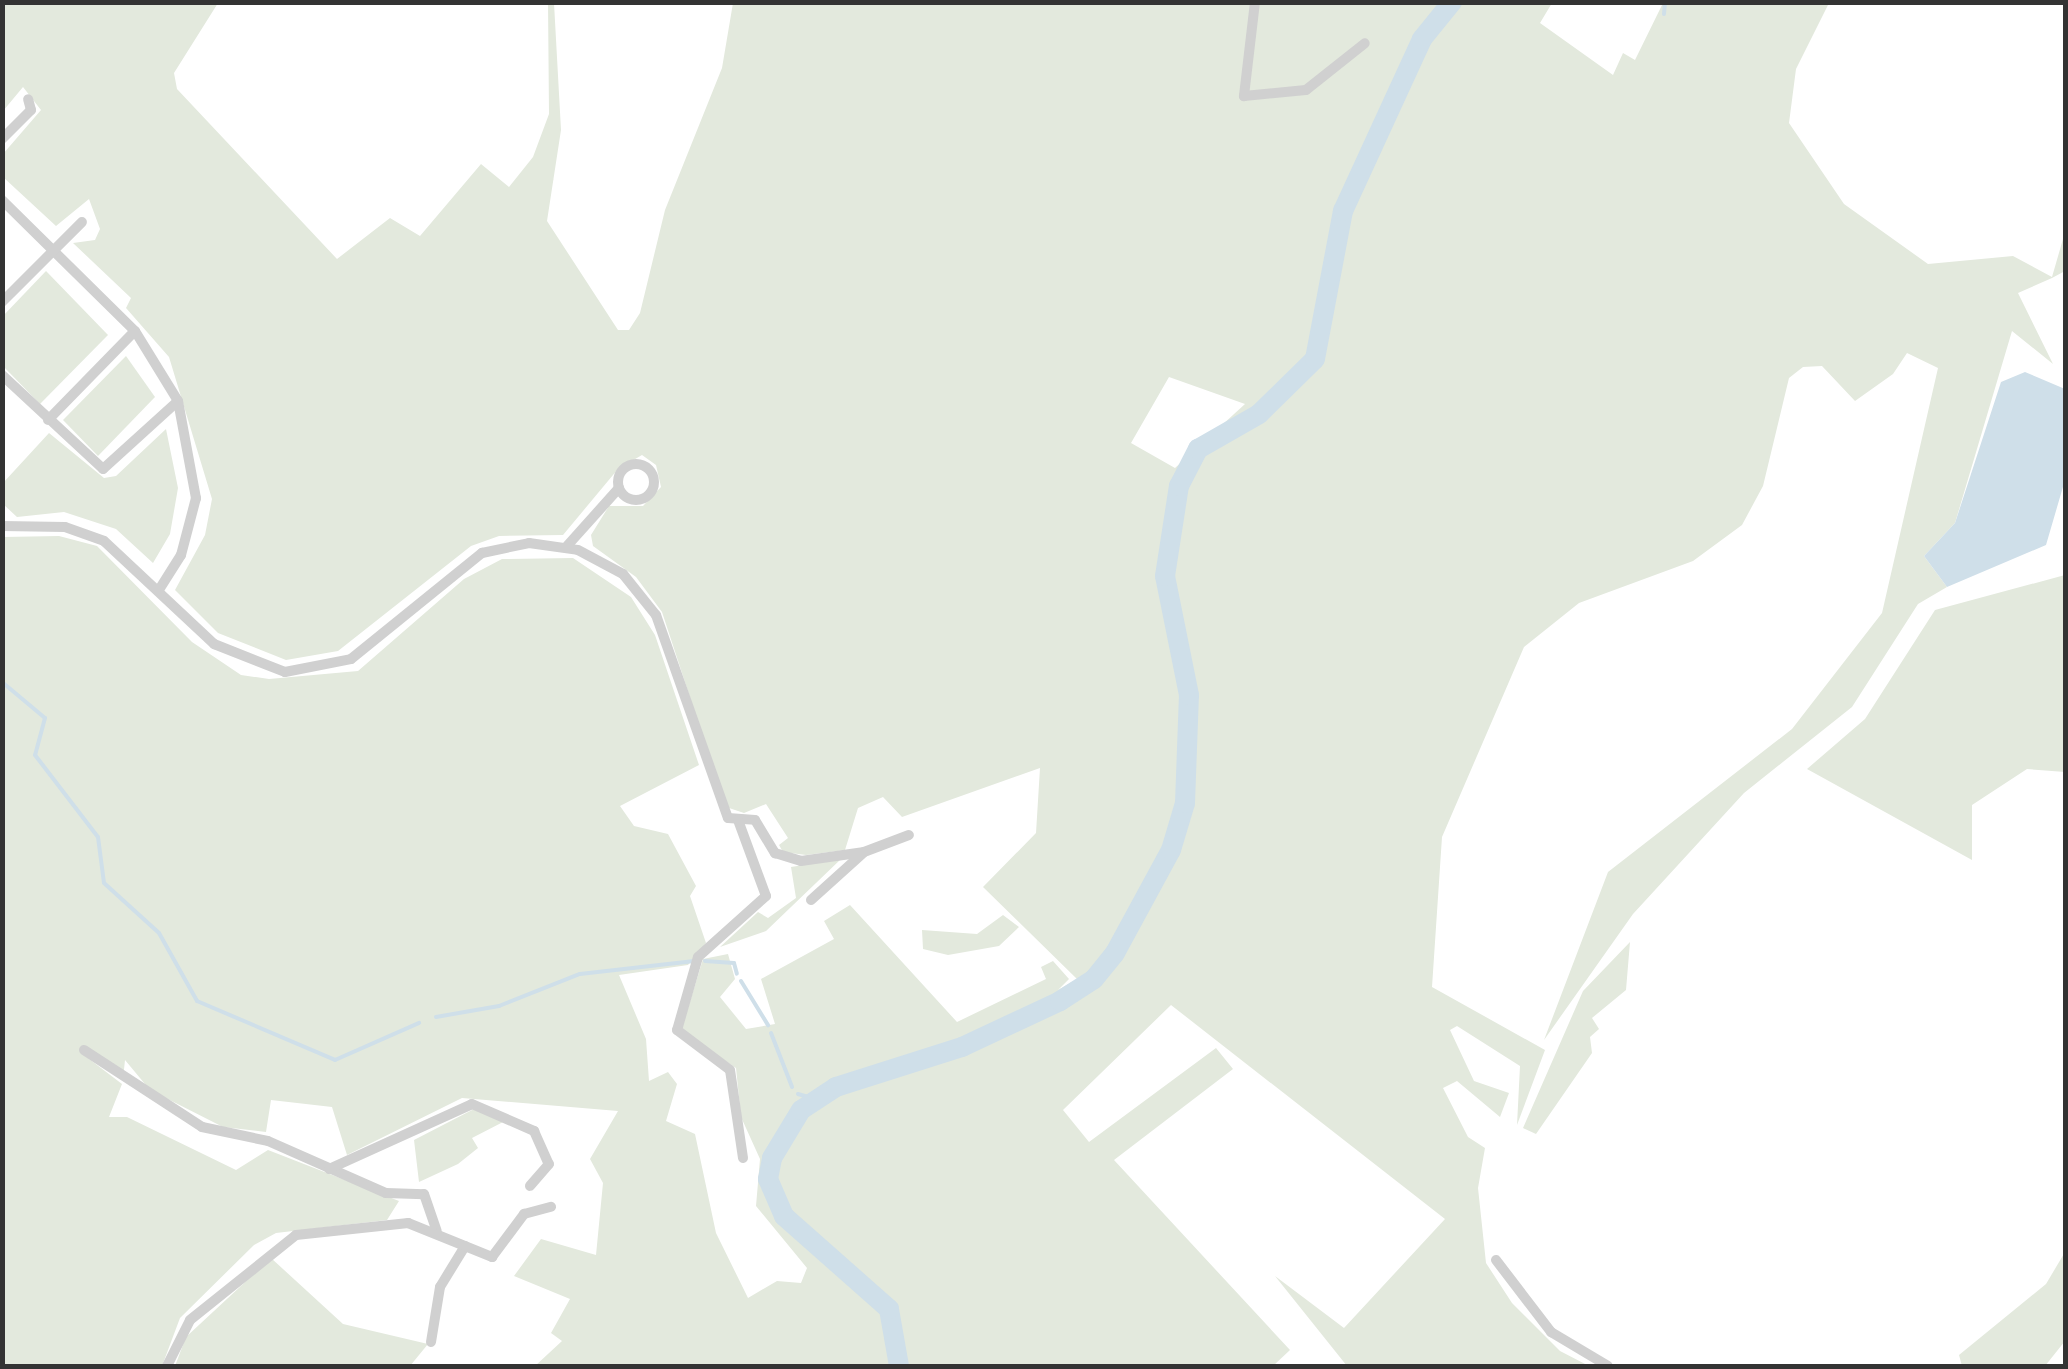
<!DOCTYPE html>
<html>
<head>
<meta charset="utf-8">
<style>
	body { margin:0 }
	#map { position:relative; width:2068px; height:1369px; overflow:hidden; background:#fff; font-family:"Varela Round",sans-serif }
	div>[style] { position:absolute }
	.green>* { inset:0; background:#e3e9dd }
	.water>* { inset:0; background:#cfdfe9 }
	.stream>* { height:4px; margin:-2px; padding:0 2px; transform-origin:2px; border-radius:2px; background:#cfdfe9 }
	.river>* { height:20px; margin:-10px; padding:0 10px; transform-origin:10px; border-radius:10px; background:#cfdfe9 }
	.street>* { height:10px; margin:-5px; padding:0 5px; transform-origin:5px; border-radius:5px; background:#d0d0d0 }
	.street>.ring { margin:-5px; padding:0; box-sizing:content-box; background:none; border:10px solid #d0d0d0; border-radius:50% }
	span { translate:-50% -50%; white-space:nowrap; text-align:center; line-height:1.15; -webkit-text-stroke:10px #fff; paint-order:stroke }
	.frame { position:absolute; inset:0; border:5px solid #333; pointer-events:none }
</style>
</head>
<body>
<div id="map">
	<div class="green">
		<div style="clip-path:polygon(evenodd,3px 3px,218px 3px,174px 73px,177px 89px,337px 259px,390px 218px,420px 236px,481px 164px,509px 187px,533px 157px,549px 114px,548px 3px,554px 3px,561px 130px,547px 221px,618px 330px,629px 330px,640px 313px,665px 210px,722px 68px,733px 3px,1552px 3px,1540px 23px,1613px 75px,1623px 53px,1635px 60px,1663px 3px,1829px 3px,1796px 69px,1789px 123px,1844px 204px,1928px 264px,2013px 256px,2052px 277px,2065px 232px,2065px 271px,2052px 278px,2018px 293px,2053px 364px,2012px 331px,1955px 523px,1924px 556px,1947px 587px,1918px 604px,1852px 707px,1744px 793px,1633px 914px,1544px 1040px,1608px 872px,1792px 729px,1882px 613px,1938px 368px,1907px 353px,1893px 374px,1855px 401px,1822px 366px,1803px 367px,1789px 378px,1763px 486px,1742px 525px,1693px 561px,1579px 603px,1524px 647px,1442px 837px,1432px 987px,1545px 1050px,1517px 1125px,1520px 1066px,1457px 1026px,1450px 1030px,1474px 1081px,1509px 1093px,1500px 1117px,1457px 1081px,1443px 1088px,1468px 1137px,1485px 1148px,1478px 1188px,1486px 1263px,1512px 1303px,1560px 1351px,1589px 1366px,1347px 1366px,1275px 1276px,1344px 1328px,1445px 1219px,1171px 1005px,1063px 1110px,1089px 1142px,1216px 1048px,1233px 1069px,1114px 1160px,1290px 1350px,1273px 1366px,535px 1366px,562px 1341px,551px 1333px,570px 1299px,514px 1276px,541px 1239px,596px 1255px,603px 1183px,590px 1159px,618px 1111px,462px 1098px,347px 1155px,332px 1107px,271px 1100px,266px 1132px,223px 1127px,150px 1090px,125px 1060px,123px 1079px,80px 1052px,122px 1084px,109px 1117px,127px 1117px,236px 1170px,268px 1150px,399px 1201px,387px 1220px,276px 1233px,254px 1245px,180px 1318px,162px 1366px,3px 1366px,3px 537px,59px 536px,97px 546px,192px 642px,241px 675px,269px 679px,358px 671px,464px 579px,502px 559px,573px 558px,631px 597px,655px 635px,699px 765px,620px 806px,634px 826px,668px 834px,696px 886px,690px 896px,706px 943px,688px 965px,619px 975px,646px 1039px,649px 1081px,668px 1072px,677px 1084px,666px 1121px,695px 1134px,716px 1233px,748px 1298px,777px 1281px,801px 1283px,807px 1268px,756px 1206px,760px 1159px,741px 1117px,736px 1068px,681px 1031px,703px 959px,728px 954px,735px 979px,720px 997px,746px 1029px,775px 1024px,761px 979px,834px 939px,824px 921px,850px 905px,957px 1022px,1046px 979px,1041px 967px,1053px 961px,1069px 979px,1058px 990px,1077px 979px,983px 887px,1036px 833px,1040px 768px,902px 817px,883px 797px,858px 808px,845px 850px,806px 855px,783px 852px,779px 845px,788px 838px,766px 804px,744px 813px,726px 807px,662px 612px,636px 577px,593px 546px,591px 535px,609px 506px,643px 506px,661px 487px,656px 465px,642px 455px,618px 469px,563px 535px,499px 536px,471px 546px,338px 651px,286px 660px,218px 633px,175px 590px,205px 535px,212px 499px,169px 357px,126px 308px,131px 298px,73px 243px,95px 240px,100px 229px,89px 199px,56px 226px,3px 177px,3px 154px,41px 110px,23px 87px,3px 111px,3px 3px,1169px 377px,1245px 404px,1175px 468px,1131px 443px,1169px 377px)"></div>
		<div style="clip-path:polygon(46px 271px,108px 335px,40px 404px,3px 366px,2px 317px)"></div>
		<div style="clip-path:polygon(126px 356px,155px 397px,98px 456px,63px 420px)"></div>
		<div style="clip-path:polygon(166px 429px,178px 488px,170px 534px,153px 563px,116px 529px,64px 512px,17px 517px,3px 504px,3px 483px,49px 433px,104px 478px,116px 476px)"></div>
		<div style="clip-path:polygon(2065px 575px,2065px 772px,2027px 769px,1972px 805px,1972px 860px,1807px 769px,1865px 719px,1935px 610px)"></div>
		<div style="clip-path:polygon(841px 859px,766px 931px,720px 947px,758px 912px,768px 918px,796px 898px,791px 867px)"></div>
		<div style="clip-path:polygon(1003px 915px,1019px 927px,999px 946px,948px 955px,923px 949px,922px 930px,977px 934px)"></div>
		<div style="clip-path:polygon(1630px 942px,1626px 990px,1592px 1018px,1599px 1029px,1590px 1037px,1592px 1053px,1536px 1134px,1523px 1128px,1583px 991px)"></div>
		<div style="clip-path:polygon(474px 1109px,505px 1121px,472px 1138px,478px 1148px,458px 1164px,419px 1182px,414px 1140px)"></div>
		<div style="clip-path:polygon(2065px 1252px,2065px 1341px,2045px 1366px,1962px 1366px,1959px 1355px,2046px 1284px)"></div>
		<div style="clip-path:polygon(271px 1258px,343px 1324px,428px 1344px,410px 1366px,175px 1366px,186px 1337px)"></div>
	</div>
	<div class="water">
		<div style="clip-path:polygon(2025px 372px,2065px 389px,2065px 480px,2046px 545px,1947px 587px,1924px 556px,1955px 523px,2001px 382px)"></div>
	</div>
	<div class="stream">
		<div style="left:1664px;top:14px;width:12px;rotate:-85deg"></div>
		<div style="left:2px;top:682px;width:56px;rotate:39.9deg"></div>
		<div style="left:45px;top:718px;width:38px;rotate:105deg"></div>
		<div style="left:35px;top:755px;width:103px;rotate:52.5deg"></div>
		<div style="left:98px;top:837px;width:46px;rotate:82.6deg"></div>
		<div style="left:104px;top:883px;width:74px;rotate:42.3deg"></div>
		<div style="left:159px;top:933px;width:78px;rotate:60.8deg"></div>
		<div style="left:197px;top:1001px;width:150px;rotate:23.1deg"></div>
		<div style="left:335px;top:1060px;width:92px;rotate:-23.8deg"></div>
		<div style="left:705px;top:961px;width:29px;rotate:4deg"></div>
		<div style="left:734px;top:963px;width:11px;rotate:75deg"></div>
		<div style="left:741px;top:981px;width:52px;rotate:58.5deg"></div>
		<div style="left:436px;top:1017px;width:64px;rotate:-9.9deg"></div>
		<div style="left:499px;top:1006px;width:87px;rotate:-21.6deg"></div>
		<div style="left:580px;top:974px;width:115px;rotate:-6.5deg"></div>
		<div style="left:771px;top:1033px;width:58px;rotate:68.7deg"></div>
		<div style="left:798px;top:1094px;width:19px;rotate:16deg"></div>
	</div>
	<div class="river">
		<div style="left:899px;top:1366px;width:58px;rotate:-100deg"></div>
		<div style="left:889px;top:1309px;width:140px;rotate:-138.5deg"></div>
		<div style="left:784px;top:1216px;width:40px;rotate:-113.4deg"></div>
		<div style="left:768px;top:1179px;width:21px;rotate:-79deg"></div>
		<div style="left:772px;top:1158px;width:56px;rotate:-58.9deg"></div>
		<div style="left:801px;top:1110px;width:42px;rotate:-33.3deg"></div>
		<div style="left:836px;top:1087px;width:132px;rotate:-17.6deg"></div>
		<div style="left:962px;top:1047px;width:108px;rotate:-25.1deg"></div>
		<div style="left:1060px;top:1001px;width:40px;rotate:-32.9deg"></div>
		<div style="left:1094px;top:979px;width:33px;rotate:-51deg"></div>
		<div style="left:1115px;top:953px;width:117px;rotate:-61.5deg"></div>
		<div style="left:1171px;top:850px;width:49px;rotate:-73.4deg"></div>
		<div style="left:1185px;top:803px;width:108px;rotate:-87.9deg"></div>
		<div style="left:1189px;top:695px;width:121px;rotate:-101.4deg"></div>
		<div style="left:1165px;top:576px;width:91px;rotate:-81.2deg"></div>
		<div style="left:1179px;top:486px;width:42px;rotate:-62.8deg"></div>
		<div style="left:1198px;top:449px;width:70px;rotate:-29.8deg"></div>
		<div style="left:1259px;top:414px;width:78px;rotate:-44.5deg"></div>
		<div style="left:1315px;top:359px;width:151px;rotate:-79.3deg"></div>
		<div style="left:1343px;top:211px;width:189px;rotate:-65.3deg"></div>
		<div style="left:1422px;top:39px;width:48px;rotate:-51deg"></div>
	</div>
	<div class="street">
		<div style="left:1255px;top:2px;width:95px;rotate:96.7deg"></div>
		<div style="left:1244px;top:96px;width:62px;rotate:-5.5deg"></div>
		<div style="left:1306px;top:90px;width:75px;rotate:-38.5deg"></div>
		<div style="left:2px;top:139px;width:41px;rotate:-45deg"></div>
		<div style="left:31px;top:110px;width:11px;rotate:-105deg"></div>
		<div style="left:2px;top:200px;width:187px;rotate:44.6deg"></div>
		<div style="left:135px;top:331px;width:82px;rotate:58.4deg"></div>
		<div style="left:178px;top:401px;width:99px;rotate:79.5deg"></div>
		<div style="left:196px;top:498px;width:59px;rotate:104.7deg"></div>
		<div style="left:181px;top:555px;width:41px;rotate:122.2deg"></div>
		<div style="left:2px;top:302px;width:113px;rotate:-45deg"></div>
		<div style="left:2px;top:375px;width:138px;rotate:42.9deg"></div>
		<div style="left:103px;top:469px;width:101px;rotate:-42.2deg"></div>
		<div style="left:48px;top:420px;width:124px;rotate:-45.7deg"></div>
		<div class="ring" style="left:618px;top:464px;width:26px;height:26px"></div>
		<div style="left:2px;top:526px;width:63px;rotate:0.9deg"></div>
		<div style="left:65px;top:527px;width:41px;rotate:19.7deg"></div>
		<div style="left:104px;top:541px;width:151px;rotate:43.1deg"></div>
		<div style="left:214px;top:644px;width:76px;rotate:21.5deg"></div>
		<div style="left:285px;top:672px;width:67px;rotate:-11.1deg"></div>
		<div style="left:351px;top:659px;width:169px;rotate:-39deg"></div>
		<div style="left:482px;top:553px;width:48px;rotate:-12deg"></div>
		<div style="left:529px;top:543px;width:49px;rotate:8.1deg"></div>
		<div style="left:578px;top:550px;width:51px;rotate:28.1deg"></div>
		<div style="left:623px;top:574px;width:53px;rotate:51.2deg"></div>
		<div style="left:656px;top:615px;width:215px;rotate:70.5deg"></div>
		<div style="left:728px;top:818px;width:27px;rotate:4deg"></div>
		<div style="left:755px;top:820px;width:39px;rotate:59deg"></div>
		<div style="left:775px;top:853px;width:27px;rotate:17deg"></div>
		<div style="left:801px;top:861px;width:64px;rotate:-8.1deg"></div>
		<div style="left:864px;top:852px;width:48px;rotate:-20.7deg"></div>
		<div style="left:567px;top:546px;width:78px;rotate:-48.1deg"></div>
		<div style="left:738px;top:820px;width:81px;rotate:69.8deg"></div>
		<div style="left:766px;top:896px;width:91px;rotate:138.1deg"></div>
		<div style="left:698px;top:957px;width:76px;rotate:106deg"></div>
		<div style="left:677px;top:1030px;width:66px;rotate:37deg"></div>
		<div style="left:730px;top:1070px;width:89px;rotate:81.6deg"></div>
		<div style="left:811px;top:900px;width:69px;rotate:-42deg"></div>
		<div style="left:84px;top:1050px;width:141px;rotate:33.1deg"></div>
		<div style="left:202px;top:1127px;width:67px;rotate:12deg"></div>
		<div style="left:268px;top:1141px;width:129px;rotate:23.8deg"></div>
		<div style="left:386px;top:1193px;width:38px;rotate:2deg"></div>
		<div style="left:424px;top:1194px;width:39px;rotate:71deg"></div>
		<div style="left:329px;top:1169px;width:157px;rotate:-24.4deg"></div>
		<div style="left:472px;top:1104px;width:68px;rotate:23.5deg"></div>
		<div style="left:534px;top:1131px;width:36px;rotate:66deg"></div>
		<div style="left:549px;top:1164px;width:29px;rotate:131deg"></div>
		<div style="left:1496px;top:1260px;width:91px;rotate:52.6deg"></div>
		<div style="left:1551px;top:1332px;width:66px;rotate:30.8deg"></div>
		<div style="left:431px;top:1342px;width:56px;rotate:-80.7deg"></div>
		<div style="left:440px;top:1287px;width:48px;rotate:-58.6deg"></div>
		<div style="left:167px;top:1366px;width:51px;rotate:-63.4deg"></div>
		<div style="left:190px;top:1320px;width:136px;rotate:-38.7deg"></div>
		<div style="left:296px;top:1235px;width:113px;rotate:-6.1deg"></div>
		<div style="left:408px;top:1223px;width:91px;rotate:22deg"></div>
		<div style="left:492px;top:1257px;width:54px;rotate:-53.3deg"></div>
		<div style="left:524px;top:1214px;width:28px;rotate:-15deg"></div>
	</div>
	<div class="frame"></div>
</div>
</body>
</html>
